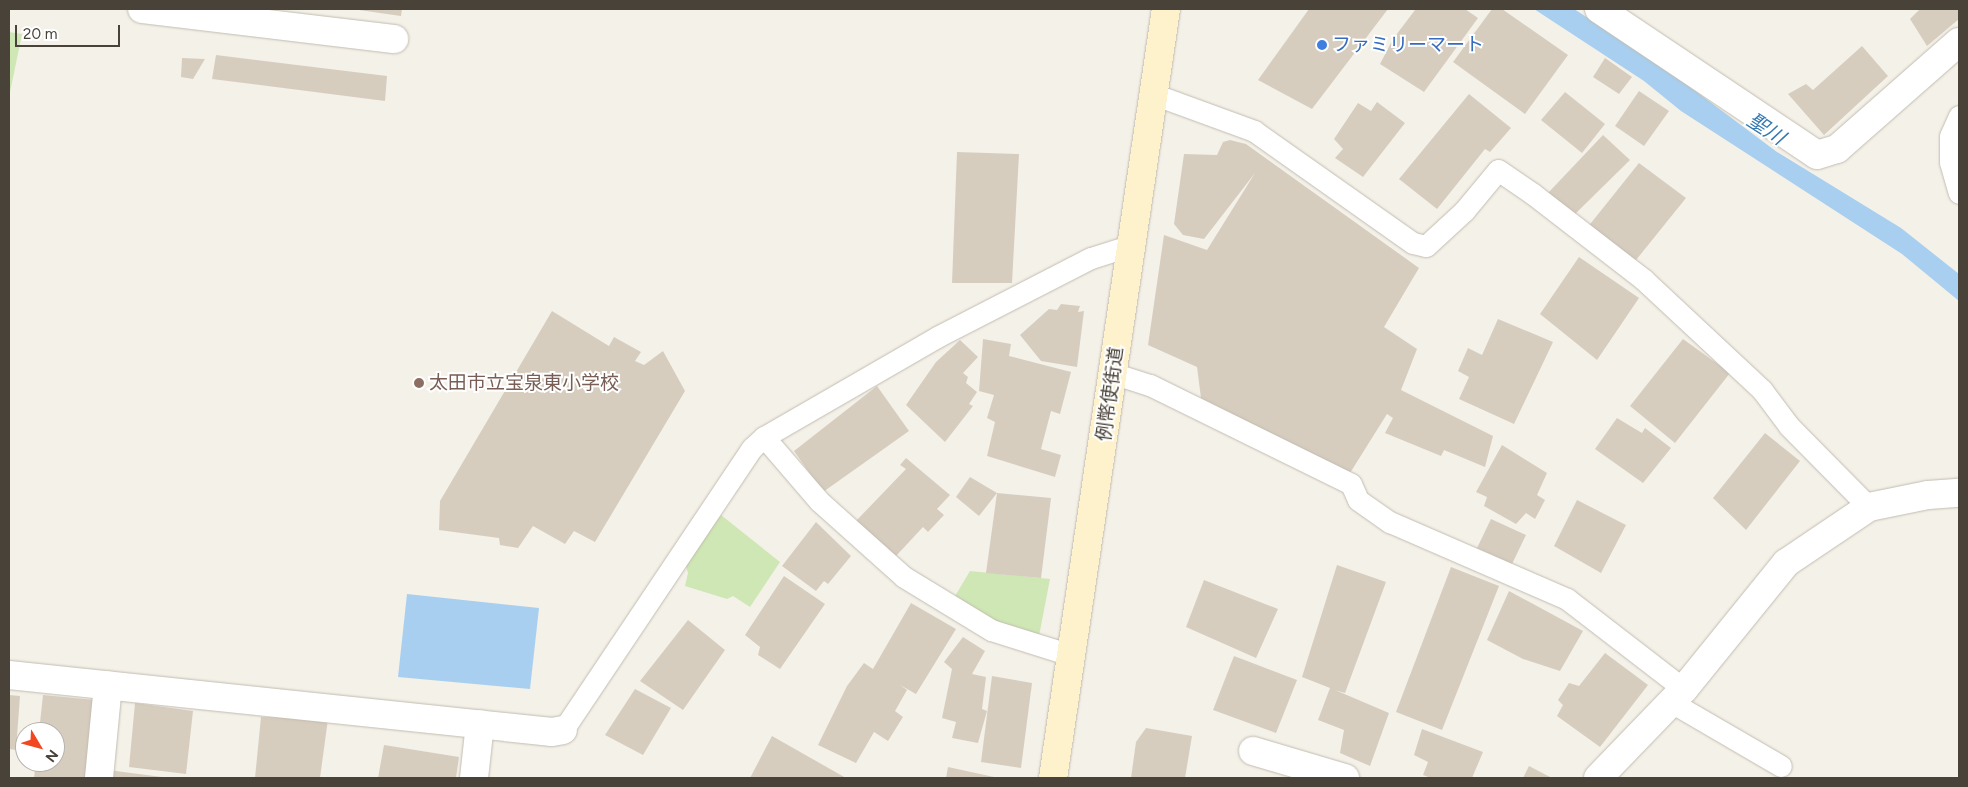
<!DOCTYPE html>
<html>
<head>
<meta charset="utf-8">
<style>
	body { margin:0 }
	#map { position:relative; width:1968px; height:787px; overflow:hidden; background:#f4f1e9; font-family:Figtree,"Noto Sans JP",sans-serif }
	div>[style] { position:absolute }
	.green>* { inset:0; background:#cee7b4 }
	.water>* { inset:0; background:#a8cfef }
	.building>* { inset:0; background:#d6cdbf }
	.roads { filter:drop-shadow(0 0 1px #c2bcaf) drop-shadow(0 0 1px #c2bcaf) }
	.lane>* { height:21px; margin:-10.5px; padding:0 10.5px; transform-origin:10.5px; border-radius:10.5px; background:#fff }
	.street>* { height:28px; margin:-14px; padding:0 14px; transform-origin:14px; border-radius:14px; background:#fff }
	.secondary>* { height:28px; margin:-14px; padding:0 14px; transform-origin:14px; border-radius:14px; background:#fdf2cb }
	.dots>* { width:14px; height:14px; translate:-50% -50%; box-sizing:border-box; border:2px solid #fff; border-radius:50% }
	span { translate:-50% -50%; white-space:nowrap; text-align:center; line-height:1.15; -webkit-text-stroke:4px #fff; paint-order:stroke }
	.shop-label { font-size:19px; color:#366cbe }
	.left { translate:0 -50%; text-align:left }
	.education-label { font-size:19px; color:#785e54 }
	.street-label { font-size:19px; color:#484238 }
	.water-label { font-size:20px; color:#3378b1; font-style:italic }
	.frame { position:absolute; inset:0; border:10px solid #484238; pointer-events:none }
	.north { position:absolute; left:15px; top:722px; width:50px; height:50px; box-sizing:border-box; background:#fff; border:1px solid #b6b3af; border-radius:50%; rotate:127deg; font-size:14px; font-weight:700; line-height:20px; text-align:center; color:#484238 }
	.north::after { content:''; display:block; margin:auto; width:18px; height:22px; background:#f34721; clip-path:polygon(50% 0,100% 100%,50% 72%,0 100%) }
	.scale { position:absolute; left:15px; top:25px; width:105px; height:22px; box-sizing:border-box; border:2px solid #484238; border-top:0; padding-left:6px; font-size:15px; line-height:18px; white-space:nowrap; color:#484238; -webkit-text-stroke:4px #fff; paint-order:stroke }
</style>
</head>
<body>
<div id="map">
	<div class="green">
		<div style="clip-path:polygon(9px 32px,22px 34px,9px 97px)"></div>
		<div style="clip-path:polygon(721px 515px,780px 562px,750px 607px,733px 596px,727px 599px,685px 586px,688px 573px,685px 563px)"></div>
		<div style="clip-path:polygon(970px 571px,1050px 579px,1039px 636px,1028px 637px,952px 601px)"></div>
	</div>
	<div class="water">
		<div style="clip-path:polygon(1534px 9px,1574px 9px,1658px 63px,1777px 152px,1901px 228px,1959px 274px,1959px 301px,1902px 254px,1681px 111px,1644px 81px)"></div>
		<div style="clip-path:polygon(407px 594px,539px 608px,530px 689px,398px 677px)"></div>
	</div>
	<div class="building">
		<div style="clip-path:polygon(352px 9px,402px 9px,401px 16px)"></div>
		<div style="clip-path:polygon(1309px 9px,1388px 9px,1312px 109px,1258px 80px)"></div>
		<div style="clip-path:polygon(1421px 9px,1465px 9px,1478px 18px,1424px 92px,1380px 64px,1393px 39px,1415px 10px)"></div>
		<div style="clip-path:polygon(1492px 9px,1502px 9px,1568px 55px,1525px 114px,1453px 62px)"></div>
		<div style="clip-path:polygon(1920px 9px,1959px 9px,1959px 19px,1927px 46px,1910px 19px)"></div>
		<div style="clip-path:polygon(1862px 46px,1888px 76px,1824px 135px,1788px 94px,1806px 84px,1813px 90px)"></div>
		<div style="clip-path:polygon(216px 55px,387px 76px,385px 101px,212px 79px)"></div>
		<div style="clip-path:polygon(182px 58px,205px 59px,193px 79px,181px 77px)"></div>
		<div style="clip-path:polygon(1605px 58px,1632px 77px,1619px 94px,1593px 77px)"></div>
		<div style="clip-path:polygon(1639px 91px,1669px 111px,1644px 146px,1615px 126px)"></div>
		<div style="clip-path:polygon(1565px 92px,1605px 124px,1582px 153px,1541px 120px)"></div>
		<div style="clip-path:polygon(1469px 94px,1511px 128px,1490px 152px,1485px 149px,1437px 209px,1399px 179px)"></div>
		<div style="clip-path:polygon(1377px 102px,1405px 123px,1363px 177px,1335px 158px,1343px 149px,1334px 139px,1358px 103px,1371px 111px)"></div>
		<div style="clip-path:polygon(1603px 135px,1630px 160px,1572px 217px,1548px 193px)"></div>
		<div style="clip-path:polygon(1230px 140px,1246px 144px,1419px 268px,1384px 327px,1417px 349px,1401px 390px,1493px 436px,1485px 467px,1444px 450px,1441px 456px,1385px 433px,1393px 418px,1387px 414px,1350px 473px,1201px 398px,1197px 367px,1148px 345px,1164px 235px,1207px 250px,1255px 173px,1204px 239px,1183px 235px,1174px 224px,1184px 154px,1217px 155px,1223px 142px)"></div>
		<div style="clip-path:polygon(957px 152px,1019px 154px,1012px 283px,952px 283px)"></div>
		<div style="clip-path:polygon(1639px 163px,1686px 198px,1632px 265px,1587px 228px)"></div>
		<div style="clip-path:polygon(1579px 257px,1639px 298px,1597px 360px,1540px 314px)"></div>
		<div style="clip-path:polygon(1061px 304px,1080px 306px,1078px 312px,1084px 311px,1077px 367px,1041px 361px,1020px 335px,1049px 309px,1057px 310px)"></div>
		<div style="clip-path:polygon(552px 311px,609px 346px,614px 337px,641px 352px,635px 361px,644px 365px,663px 351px,685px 391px,595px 542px,574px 531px,565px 544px,533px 526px,518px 548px,500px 545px,499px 538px,439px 530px,440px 501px)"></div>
		<div style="clip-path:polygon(1498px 319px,1553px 342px,1514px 424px,1459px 399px,1469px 377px,1458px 371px,1468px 348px,1482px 355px)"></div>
		<div style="clip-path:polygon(983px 339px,1011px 344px,1009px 356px,1071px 372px,1060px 414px,1051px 411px,1041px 449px,1061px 455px,1055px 477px,987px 456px,995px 422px,987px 418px,994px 395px,979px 391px)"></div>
		<div style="clip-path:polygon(1683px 339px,1730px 373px,1675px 443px,1630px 406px)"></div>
		<div style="clip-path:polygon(960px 340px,978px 357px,963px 373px,968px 377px,966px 383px,977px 392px,969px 404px,973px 406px,945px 442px,906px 405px,936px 362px)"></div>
		<div style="clip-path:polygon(877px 386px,909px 431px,823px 492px,794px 451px)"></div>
		<div style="clip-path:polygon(1617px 418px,1642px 433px,1645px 428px,1671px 448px,1643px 483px,1595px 449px)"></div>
		<div style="clip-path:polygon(1765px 433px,1800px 461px,1746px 530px,1713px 498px)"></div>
		<div style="clip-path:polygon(1502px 445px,1547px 473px,1537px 495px,1545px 500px,1535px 519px,1526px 513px,1516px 524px,1484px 506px,1487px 497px,1476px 492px)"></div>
		<div style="clip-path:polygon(906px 458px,950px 495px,937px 509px,944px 515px,928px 532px,923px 527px,896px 556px,856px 521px,906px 469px,900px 465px)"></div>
		<div style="clip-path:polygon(970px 477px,997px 493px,979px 516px,956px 497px)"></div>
		<div style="clip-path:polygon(997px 493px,1051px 498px,1041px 578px,986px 573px)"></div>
		<div style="clip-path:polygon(1577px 500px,1626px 525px,1601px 573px,1554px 546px)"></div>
		<div style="clip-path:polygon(1491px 519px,1526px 535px,1512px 564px,1477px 548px)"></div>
		<div style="clip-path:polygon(816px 522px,851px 556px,828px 584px,824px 581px,816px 591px,782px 566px)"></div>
		<div style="clip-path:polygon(1337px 565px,1386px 582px,1345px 693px,1335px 690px,1389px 713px,1370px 766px,1340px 753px,1344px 730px,1318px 720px,1330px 688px,1302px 677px)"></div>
		<div style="clip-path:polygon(1451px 567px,1499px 586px,1442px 730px,1396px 712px)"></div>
		<div style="clip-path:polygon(784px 576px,825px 604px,780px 669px,758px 655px,760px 647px,745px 635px)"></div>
		<div style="clip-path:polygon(1204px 580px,1278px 609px,1256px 658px,1186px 627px)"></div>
		<div style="clip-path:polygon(1509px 591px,1583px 631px,1560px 671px,1523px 659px,1487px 640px)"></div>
		<div style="clip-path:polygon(911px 603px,956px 629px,916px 694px,900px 685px,907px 690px,895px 711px,903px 717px,888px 741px,874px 732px,856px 763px,818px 745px,847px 686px,864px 663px,873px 669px)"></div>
		<div style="clip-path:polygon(688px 620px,725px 650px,683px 710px,640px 681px)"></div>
		<div style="clip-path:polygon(963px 637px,985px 651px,972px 674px,986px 677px,982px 709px,987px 711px,978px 743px,952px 738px,956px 722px,942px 718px,952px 669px,944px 662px)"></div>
		<div style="clip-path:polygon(1605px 653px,1648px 685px,1600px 747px,1557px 716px,1563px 705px,1558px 700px,1569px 683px,1579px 686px)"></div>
		<div style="clip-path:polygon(1234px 656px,1297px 680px,1276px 733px,1213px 710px)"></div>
		<div style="clip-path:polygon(992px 676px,1032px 683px,1021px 768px,981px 762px)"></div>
		<div style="clip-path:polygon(635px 689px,671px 708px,643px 755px,605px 735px)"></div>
		<div style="clip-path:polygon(9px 695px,20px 696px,16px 750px,9px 749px)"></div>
		<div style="clip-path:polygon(43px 695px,95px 700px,86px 778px,34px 778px,36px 762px,55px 762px,55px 732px,39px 732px)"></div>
		<div style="clip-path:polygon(135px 703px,193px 711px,186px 774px,129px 767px)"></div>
		<div style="clip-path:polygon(261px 717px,328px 719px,320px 778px,255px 778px)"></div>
		<div style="clip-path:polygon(1146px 728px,1192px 736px,1185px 778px,1131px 778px,1136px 742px)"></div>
		<div style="clip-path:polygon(1422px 729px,1483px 752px,1472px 778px,1431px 778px,1423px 775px,1428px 762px,1414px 755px)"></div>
		<div style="clip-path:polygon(772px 736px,846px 778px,750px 778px)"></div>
		<div style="clip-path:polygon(384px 745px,459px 757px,456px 778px,378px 778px)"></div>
		<div style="clip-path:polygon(1529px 766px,1552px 778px,1523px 778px)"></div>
		<div style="clip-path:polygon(948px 767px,994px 777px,994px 778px,946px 778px)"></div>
		<div style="clip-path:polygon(108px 770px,162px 777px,162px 778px,107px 778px)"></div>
	</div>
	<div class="roads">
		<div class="lane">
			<div style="left:1153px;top:94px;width:108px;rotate:20.1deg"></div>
			<div style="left:1254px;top:131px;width:194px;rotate:35.2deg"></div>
			<div style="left:1413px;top:243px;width:13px;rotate:13deg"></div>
			<div style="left:1426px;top:246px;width:52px;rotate:-42.6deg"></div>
			<div style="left:1464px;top:211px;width:53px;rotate:-50.3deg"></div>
			<div style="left:1498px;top:170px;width:42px;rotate:34.4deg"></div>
			<div style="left:1533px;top:194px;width:139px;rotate:37.7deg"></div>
			<div style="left:1643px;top:279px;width:163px;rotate:43deg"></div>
			<div style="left:1762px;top:390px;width:45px;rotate:53.1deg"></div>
			<div style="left:1789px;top:426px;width:114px;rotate:45.4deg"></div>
			<div style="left:1959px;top:116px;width:22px;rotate:114deg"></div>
			<div style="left:1950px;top:136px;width:26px;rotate:90deg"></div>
			<div style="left:1950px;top:162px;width:32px;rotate:74deg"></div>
			<div style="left:1112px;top:373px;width:40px;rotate:18deg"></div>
			<div style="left:1150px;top:385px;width:224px;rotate:26.2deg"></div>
			<div style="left:1351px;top:484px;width:17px;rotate:66deg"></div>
			<div style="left:1358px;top:500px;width:39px;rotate:35deg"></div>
			<div style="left:1390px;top:522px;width:193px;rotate:23.5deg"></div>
			<div style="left:1567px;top:599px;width:148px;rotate:37.6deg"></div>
			<div style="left:764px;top:437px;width:84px;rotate:49.3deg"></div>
			<div style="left:819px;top:501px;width:114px;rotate:41.8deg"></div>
			<div style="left:904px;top:577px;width:102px;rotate:31.3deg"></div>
			<div style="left:991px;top:630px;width:84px;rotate:17.4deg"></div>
			<div style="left:1671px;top:702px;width:127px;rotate:30.2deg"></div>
			<div style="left:563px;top:730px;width:339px;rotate:-56.2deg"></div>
			<div style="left:752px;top:448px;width:16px;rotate:-43deg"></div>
			<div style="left:764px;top:437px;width:200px;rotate:-30deg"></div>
			<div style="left:937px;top:337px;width:173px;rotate:-27.2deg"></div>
			<div style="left:1091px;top:258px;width:43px;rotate:-17.6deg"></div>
		</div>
		<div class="street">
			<div style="left:142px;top:9px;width:254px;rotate:6.8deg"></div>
			<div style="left:1599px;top:9px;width:262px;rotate:33.8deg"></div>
			<div style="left:1817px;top:155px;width:21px;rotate:-17deg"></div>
			<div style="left:1837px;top:149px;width:162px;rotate:-41.3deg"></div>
			<div style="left:9px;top:675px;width:546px;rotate:5.99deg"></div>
			<div style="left:552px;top:732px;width:11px;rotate:-10deg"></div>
			<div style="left:1253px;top:751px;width:96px;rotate:16.4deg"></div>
			<div style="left:99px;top:778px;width:93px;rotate:-84.5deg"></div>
			<div style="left:474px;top:778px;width:54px;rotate:-83.7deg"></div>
			<div style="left:1598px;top:778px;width:124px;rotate:-46deg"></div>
			<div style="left:1684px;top:689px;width:162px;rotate:-51deg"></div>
			<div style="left:1786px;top:563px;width:100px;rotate:-34deg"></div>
			<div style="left:1869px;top:507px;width:60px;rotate:-11.5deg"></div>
			<div style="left:1928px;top:495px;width:31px;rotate:-4deg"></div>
		</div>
		<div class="secondary">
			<div style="left:1053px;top:778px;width:777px;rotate:-81.64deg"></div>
		</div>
	</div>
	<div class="dots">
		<div style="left:1322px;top:45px;background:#3f7fe0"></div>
		<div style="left:419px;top:383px;background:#8d6e63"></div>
	</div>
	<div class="shop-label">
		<span class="left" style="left:1332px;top:45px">ファミリーマート</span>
	</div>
	<div class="education-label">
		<span class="left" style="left:429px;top:383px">太田市立宝泉東小学校</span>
	</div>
	<div class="street-label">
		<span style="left:1110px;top:394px;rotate:-82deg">例幣使街道</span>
	</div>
	<div class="water-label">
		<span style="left:1766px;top:129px;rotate:33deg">聖川</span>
	</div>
	<div class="frame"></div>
	<div class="north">N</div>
	<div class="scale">20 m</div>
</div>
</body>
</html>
